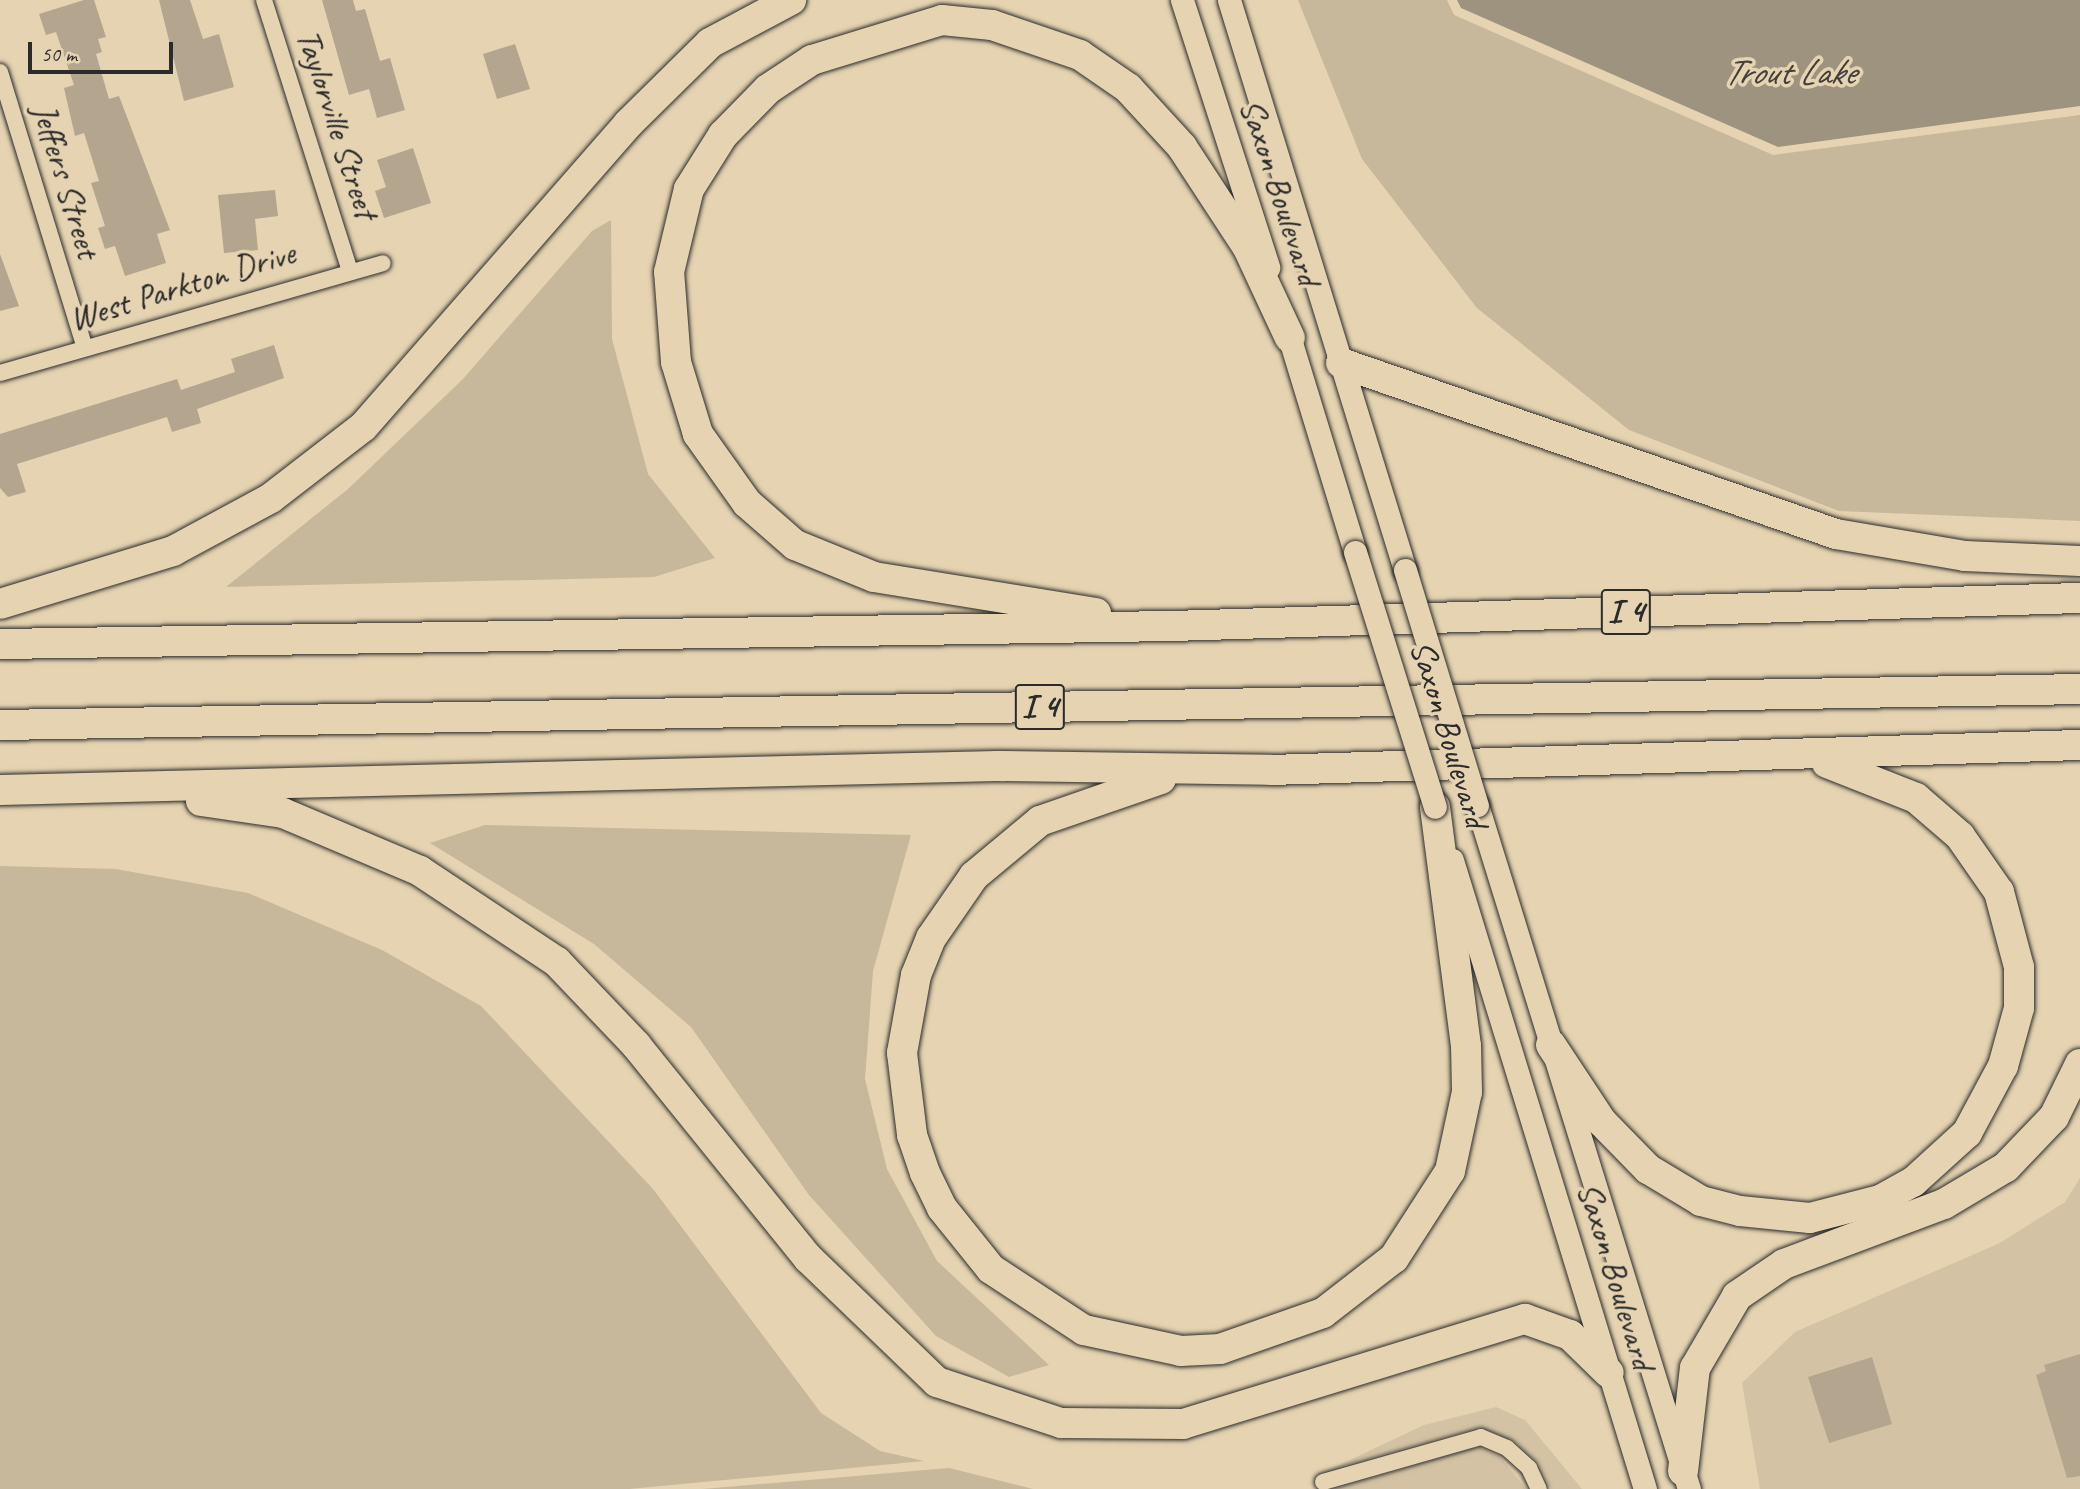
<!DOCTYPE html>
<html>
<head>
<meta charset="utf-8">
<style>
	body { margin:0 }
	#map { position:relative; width:2080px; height:1489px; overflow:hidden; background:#e5d3b1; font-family:Caveat,sans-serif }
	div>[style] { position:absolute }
	.built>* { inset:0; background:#d3c3a4 }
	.green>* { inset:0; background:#c7b89b }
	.water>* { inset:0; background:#9e937e }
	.building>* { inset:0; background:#b4a68e }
	.roads { filter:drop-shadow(0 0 2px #2b2b2b) drop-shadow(0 0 2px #2b2b2b) }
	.minor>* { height:16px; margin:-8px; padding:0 8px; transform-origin:8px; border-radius:8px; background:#e5d3b1 }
	.secondary>* { height:23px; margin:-11.5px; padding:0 11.5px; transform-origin:11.5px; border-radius:11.5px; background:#e5d3b1 }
	.motorway>* { height:30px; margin:-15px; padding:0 15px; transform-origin:15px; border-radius:15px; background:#e5d3b1 }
	.bridges { filter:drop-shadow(0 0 2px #2b2b2b) drop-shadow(0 0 2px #2b2b2b) }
	.secondary-bridge>* { height:23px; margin:-11.5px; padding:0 11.5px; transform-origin:11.5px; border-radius:11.5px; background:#e5d3b1 }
	span { translate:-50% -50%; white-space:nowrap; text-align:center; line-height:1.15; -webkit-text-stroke:7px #e5d3b1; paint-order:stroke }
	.shield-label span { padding:2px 5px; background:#e5d3b1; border:2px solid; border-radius:5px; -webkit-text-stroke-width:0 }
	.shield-label { font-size:33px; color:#2b2b2b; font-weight:700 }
	.street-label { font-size:35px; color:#2b2b2b }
	.water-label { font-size:37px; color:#42403c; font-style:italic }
	.scale { position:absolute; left:28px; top:42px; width:145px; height:32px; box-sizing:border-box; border:4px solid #2b2b2b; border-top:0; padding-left:9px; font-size:21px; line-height:24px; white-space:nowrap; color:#2b2b2b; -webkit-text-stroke:5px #e5d3b1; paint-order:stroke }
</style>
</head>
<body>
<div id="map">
	<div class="built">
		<div style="clip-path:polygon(2080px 1178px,2080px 1489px,1760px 1489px,1742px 1383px,1795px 1332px,2000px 1243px,2065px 1202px)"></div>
		<div style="clip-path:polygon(1496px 1407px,1525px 1420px,1582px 1489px,1551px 1489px,1539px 1463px,1515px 1441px,1480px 1427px,1331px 1469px,1424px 1425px)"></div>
		<div style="clip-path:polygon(1478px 1447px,1500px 1457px,1526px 1489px,1334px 1489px)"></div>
	</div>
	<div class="green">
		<div style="clip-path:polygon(1298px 0,1447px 0,1454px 15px,1773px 155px,2080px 115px,2080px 521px,1839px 511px,1629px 430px,1477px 308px,1362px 159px)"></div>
		<div style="clip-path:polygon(611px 220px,612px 339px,648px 474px,715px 558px,654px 577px,226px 587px,348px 489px,463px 379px,592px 231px)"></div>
		<div style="clip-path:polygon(485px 825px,911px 835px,873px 971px,865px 1079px,887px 1169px,937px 1261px,1049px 1365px,1009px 1377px,936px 1336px,809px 1195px,691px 1027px,594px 944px,430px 843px)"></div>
		<div style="clip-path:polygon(0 866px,116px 869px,248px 893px,382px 950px,481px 1006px,653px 1189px,821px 1413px,880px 1451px,924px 1461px,629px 1489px,0 1489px)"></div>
		<div style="clip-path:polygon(949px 1468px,1033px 1489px,703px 1489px)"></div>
	</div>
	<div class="water">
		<div style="clip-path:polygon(1457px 0,2080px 0,2080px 106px,1778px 147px,1461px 8px)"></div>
	</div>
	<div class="building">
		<div style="clip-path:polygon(84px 0,94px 0,106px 37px,98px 39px,102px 52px,96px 54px,109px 99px,119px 96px,170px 230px,157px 234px,166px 263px,125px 276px,115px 246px,105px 249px,98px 228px,105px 226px,91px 183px,99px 181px,84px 133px,75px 136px,64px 88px,74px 85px,56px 32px,46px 35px,39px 14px)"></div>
		<div style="clip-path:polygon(159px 0,190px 0,203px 39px,219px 34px,234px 87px,184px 101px)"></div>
		<div style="clip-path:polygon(322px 0,353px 0,356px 11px,365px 9px,380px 61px,390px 58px,405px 110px,377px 118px,369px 89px,349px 95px)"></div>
		<div style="clip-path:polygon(515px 44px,530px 89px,497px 99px,483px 54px)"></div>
		<div style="clip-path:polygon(413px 148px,431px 203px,384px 218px,375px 191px,386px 187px,377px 160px)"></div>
		<div style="clip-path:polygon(275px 190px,278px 216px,255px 219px,258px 250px,224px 253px,218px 195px)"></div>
		<div style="clip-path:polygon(0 254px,19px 306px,0 311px)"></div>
		<div style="clip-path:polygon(274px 345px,284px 378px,197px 409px,201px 423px,172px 432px,167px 417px,17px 464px,26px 492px,8px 497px,0 488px,0 434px,177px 379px,181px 390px,235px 372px,231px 359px)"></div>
		<div style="clip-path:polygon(2080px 1354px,2080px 1476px,2067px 1478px,2036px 1375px,2046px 1371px,2044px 1365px)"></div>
		<div style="clip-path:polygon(1872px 1357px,1892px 1424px,1829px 1443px,1808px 1377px)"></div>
	</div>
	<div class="roads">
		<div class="minor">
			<div style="left:264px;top:0;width:281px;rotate:72.4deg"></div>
			<div style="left:0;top:72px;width:289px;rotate:72.9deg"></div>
			<div style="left:0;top:373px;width:398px;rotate:-16deg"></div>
			<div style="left:1323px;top:1482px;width:164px;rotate:-15.9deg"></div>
			<div style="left:1481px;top:1437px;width:28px;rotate:23deg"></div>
			<div style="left:1507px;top:1448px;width:30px;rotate:42deg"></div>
			<div style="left:1529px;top:1468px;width:23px;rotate:65deg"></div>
		</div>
		<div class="secondary">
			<div style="left:1182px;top:0;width:281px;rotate:72.1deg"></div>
			<div style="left:1229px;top:0;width:597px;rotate:72.84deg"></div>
			<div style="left:1285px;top:323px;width:239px;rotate:73deg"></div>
			<div style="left:1477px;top:805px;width:716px;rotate:72.78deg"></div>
			<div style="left:1452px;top:860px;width:658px;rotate:72.94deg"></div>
		</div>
		<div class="motorway">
			<div style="left:1341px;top:363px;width:524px;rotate:19.06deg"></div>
			<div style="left:1836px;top:534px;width:131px;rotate:9.7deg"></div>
			<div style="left:1965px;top:556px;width:115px;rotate:2.5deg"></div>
			<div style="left:0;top:604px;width:181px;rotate:-17deg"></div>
			<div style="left:173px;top:551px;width:111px;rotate:-28.4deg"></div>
			<div style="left:271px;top:498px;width:116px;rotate:-37.7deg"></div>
			<div style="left:363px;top:427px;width:403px;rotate:-48.8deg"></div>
			<div style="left:628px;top:124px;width:115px;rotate:-44.6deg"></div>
			<div style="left:710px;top:43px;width:92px;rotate:-28deg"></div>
			<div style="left:1096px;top:613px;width:225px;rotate:-170.8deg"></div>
			<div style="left:874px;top:577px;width:85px;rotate:-157.9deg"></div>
			<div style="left:795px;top:545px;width:64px;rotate:-138.8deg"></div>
			<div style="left:747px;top:503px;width:85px;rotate:-125.4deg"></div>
			<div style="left:698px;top:434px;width:75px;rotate:-107deg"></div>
			<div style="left:676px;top:362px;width:90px;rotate:-94.4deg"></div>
			<div style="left:669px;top:272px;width:85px;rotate:-76.5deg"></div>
			<div style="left:689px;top:189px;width:64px;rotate:-57.8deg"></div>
			<div style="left:723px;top:135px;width:64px;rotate:-45.6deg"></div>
			<div style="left:768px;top:89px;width:53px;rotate:-33.4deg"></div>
			<div style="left:812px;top:60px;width:136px;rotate:-17.1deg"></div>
			<div style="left:942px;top:20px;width:50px;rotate:5.7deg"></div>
			<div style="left:992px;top:25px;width:93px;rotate:18.8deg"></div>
			<div style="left:1080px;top:55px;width:58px;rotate:34.5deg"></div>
			<div style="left:1128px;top:88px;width:80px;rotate:47.5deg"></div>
			<div style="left:1182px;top:147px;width:121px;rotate:56.8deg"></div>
			<div style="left:1248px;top:248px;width:99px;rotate:65deg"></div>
			<div style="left:0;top:644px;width:1172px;rotate:-0.88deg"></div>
			<div style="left:1172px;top:626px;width:908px;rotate:-1.77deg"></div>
			<div style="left:0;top:725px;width:2080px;rotate:-0.99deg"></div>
			<div style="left:1161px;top:779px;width:128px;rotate:160.9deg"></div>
			<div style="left:1040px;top:821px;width:86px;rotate:140.2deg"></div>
			<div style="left:974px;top:876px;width:75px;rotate:124.7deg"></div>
			<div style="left:931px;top:938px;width:40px;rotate:112deg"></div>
			<div style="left:916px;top:975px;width:79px;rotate:100.2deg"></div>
			<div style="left:902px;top:1053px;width:83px;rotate:83deg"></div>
			<div style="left:912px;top:1135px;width:40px;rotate:71.1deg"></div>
			<div style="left:925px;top:1173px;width:39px;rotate:64deg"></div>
			<div style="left:942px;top:1208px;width:78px;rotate:51.2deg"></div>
			<div style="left:991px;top:1269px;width:111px;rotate:33.3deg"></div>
			<div style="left:1084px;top:1330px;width:99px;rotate:12.2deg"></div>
			<div style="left:1181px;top:1351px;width:39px;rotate:-3deg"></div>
			<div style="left:1220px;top:1349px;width:109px;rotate:-19.3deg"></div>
			<div style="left:1323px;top:1313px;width:90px;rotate:-37.8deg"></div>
			<div style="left:1394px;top:1258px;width:103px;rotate:-57.2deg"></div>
			<div style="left:1450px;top:1171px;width:81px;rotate:-77.9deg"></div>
			<div style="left:1467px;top:1092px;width:46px;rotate:-91.2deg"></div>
			<div style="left:1466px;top:1046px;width:241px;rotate:-97.4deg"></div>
			<div style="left:0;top:790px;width:997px;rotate:-1.38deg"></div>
			<div style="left:997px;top:766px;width:273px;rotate:0.8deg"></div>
			<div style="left:1270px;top:770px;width:810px;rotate:-1.77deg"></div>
			<div style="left:201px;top:801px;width:83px;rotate:8.3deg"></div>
			<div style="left:283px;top:813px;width:149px;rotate:22.9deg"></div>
			<div style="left:420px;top:871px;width:164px;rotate:33.6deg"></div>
			<div style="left:557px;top:962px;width:115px;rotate:46.4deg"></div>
			<div style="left:636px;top:1045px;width:274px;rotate:51.1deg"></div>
			<div style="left:808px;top:1258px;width:179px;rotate:43.9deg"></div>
			<div style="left:937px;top:1382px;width:131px;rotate:18.3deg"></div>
			<div style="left:1061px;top:1423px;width:122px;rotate:0.5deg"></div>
			<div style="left:1183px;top:1424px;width:358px;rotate:-17.1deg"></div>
			<div style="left:1525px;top:1319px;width:48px;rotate:19.6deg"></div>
			<div style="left:1570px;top:1335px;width:54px;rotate:44.3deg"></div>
			<div style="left:1551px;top:1045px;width:92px;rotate:56.5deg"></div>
			<div style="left:1602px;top:1122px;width:66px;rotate:45.6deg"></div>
			<div style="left:1648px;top:1169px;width:62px;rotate:31.1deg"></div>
			<div style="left:1701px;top:1201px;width:40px;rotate:14.4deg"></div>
			<div style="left:1740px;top:1211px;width:70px;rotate:5.7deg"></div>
			<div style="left:1810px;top:1218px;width:72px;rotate:-14.4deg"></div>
			<div style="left:1880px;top:1200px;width:38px;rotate:-29deg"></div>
			<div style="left:1913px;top:1182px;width:73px;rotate:-42.2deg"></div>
			<div style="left:1967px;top:1133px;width:76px;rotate:-61.8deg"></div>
			<div style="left:2003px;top:1066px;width:60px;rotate:-74.6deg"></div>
			<div style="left:2019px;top:1008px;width:41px;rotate:-90deg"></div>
			<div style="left:2019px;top:967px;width:78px;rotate:-104.9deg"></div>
			<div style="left:1999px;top:892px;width:68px;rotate:-124.9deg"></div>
			<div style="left:1960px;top:836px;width:58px;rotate:-139.2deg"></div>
			<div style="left:1916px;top:798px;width:96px;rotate:-158.5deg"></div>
			<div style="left:1683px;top:1471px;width:104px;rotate:-83.4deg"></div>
			<div style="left:1695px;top:1368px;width:83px;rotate:-59.7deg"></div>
			<div style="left:1737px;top:1296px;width:57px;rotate:-34.2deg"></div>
			<div style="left:1784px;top:1264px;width:171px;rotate:-20.6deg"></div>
			<div style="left:1944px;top:1204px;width:72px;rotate:-30.8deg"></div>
			<div style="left:2006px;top:1167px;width:69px;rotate:-46.2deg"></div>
			<div style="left:2054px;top:1117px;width:59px;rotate:-63.9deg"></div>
		</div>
	</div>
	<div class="bridges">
		<div class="secondary-bridge">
			<div style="left:1355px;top:552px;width:267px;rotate:72.6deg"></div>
			<div style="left:1405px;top:570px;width:246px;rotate:73deg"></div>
		</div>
	</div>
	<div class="shield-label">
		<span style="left:1626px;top:612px">I 4</span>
		<span style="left:1040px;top:707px">I 4</span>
	</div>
	<div class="street-label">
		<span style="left:337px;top:124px;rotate:72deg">Taylorville Street</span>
		<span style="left:66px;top:181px;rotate:73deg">Jeffers Street</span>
		<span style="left:1280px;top:192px;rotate:72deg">Saxon Boulevard</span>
		<span style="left:182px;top:286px;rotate:-17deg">West Parkton Drive</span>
		<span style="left:1449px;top:734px;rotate:73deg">Saxon Boulevard</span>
		<span style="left:1616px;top:1276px;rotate:73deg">Saxon Boulevard</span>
	</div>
	<div class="water-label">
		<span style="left:1789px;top:72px">Trout Lake</span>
	</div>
	<div class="scale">50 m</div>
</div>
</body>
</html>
